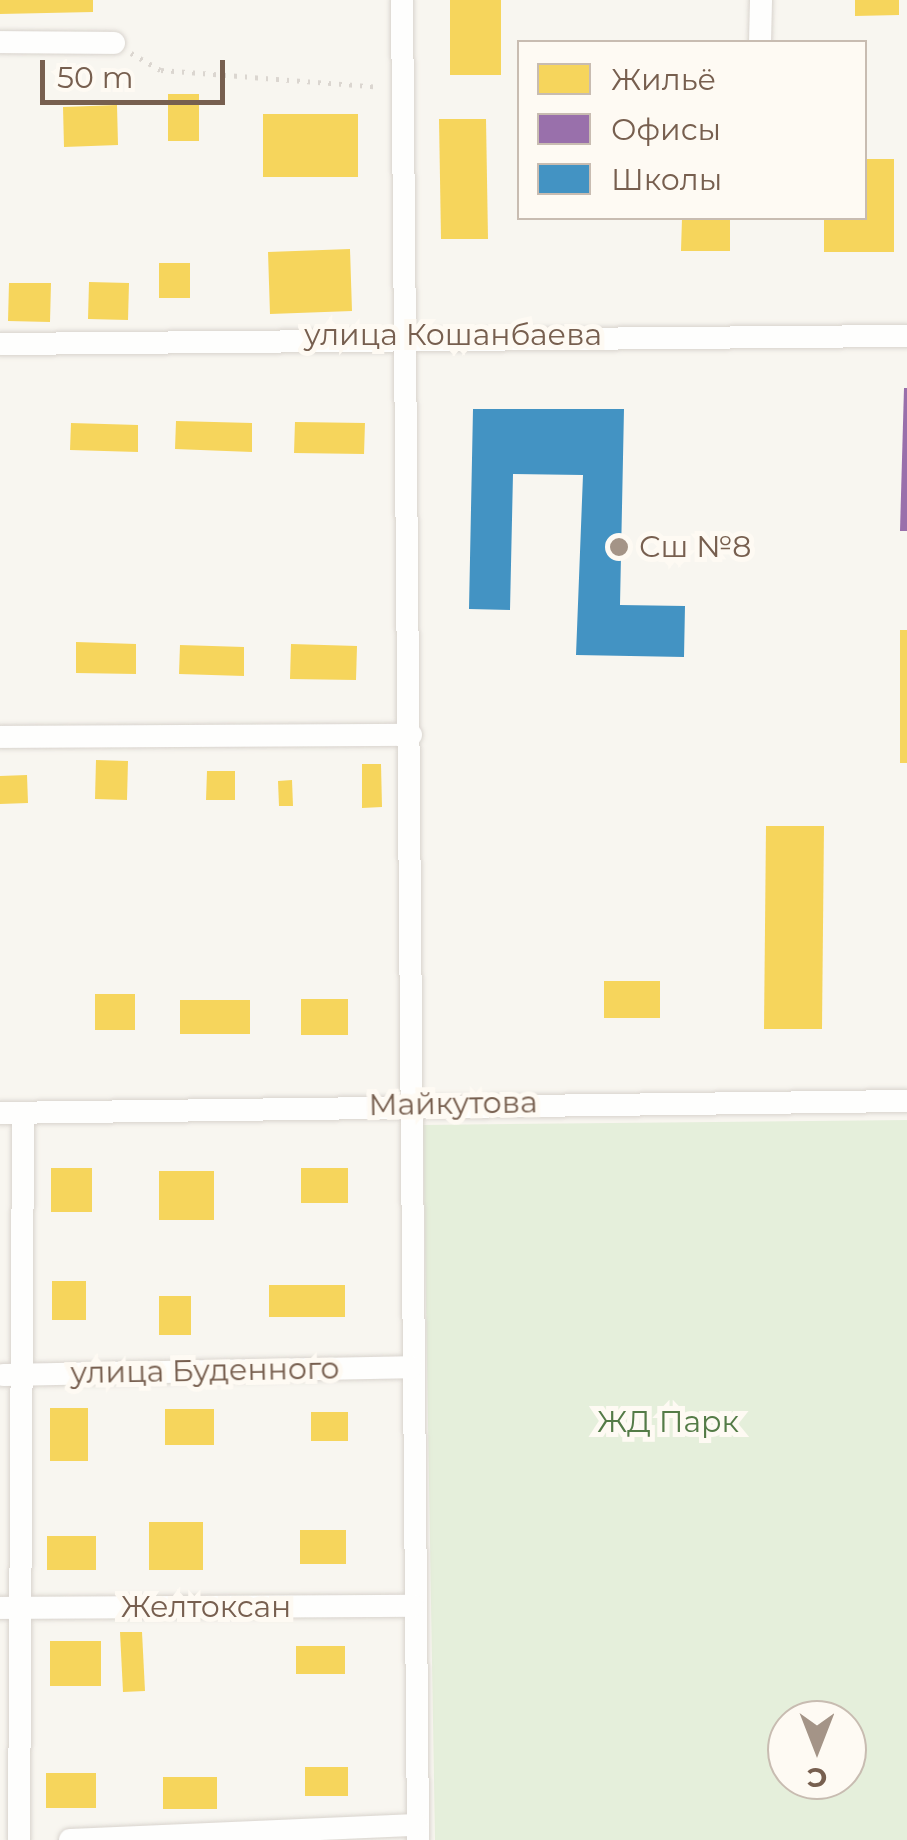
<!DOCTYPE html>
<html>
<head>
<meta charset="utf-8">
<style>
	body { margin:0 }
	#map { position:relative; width:907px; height:1840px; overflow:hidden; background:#f8f6f0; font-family:Montserrat,sans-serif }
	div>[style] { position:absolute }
	.green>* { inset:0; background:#e5efdb }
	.homes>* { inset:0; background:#f6d55c }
	.offices>* { inset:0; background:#9970ab }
	.schools>* { inset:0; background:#4393c3 }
	.path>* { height:5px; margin-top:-2.5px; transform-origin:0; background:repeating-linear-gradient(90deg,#dbd6d0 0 2.5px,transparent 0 10.5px) }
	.roads { filter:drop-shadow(0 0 2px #d8d3cd) drop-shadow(0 0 2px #d8d3cd) }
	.minor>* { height:22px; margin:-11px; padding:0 11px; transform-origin:11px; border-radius:11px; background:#fefefd }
	.dots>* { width:28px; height:28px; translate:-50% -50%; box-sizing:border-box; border:5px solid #fefaf3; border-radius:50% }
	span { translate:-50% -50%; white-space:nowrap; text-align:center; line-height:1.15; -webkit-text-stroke:10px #fefaf3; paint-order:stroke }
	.street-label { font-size:30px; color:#775f4f }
	.poi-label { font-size:30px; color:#775f4f }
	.left { translate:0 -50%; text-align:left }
	.park-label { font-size:30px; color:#547b47 }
	.legend { position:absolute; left:517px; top:40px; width:350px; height:180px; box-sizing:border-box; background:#fefaf3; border:2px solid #c8bcb1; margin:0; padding:12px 18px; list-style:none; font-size:30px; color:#775f4f }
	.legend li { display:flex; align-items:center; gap:20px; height:50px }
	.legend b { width:50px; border:2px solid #c8bcb1 }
	.north { position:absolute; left:767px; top:1700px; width:100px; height:100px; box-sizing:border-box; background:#fefaf3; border:2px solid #c8bcb1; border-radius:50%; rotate:180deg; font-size:28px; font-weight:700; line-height:40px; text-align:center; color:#775f4f }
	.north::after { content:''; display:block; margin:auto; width:35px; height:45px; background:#a49487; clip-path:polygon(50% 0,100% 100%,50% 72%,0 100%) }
	.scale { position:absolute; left:40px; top:60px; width:185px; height:45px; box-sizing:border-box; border:5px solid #775f4f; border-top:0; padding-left:12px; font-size:30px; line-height:35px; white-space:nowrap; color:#775f4f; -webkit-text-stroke:8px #fefaf3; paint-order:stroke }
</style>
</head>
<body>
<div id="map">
	<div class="green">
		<div style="clip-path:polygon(evenodd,907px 1120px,907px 1840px,435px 1840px,423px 1125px,907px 1120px,787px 1720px,847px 1720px,847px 1780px,787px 1780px,787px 1720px)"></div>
	</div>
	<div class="homes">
		<div style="clip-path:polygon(0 0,93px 0,93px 12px,0 14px)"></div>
		<div style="clip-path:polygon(450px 0,501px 0,501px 75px,450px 75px)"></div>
		<div style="clip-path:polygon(855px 0,899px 0,899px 15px,855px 16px)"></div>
		<div style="clip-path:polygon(168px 94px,199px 94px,199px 141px,168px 141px)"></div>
		<div style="clip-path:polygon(117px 105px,118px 145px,64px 147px,63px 107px)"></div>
		<div style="clip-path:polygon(263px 114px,358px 114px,358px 177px,263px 177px)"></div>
		<div style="clip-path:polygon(439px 119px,486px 119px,488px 239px,441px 239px)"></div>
		<div style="clip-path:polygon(864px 159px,894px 159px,894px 252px,824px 252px,824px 218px,864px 218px)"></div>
		<div style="clip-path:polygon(682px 218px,730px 218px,730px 251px,681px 251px)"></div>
		<div style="clip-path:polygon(350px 249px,352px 311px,270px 314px,268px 252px)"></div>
		<div style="clip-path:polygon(159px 263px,190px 263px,190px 298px,159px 298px)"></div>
		<div style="clip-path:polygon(89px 282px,129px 283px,128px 320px,88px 319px)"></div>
		<div style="clip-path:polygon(9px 283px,51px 283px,50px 322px,8px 321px)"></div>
		<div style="clip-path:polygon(176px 421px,252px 423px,252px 452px,175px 449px)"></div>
		<div style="clip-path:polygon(295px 422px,365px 423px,364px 454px,294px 453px)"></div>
		<div style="clip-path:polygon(71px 423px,138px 425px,138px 452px,70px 450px)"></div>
		<div style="clip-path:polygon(900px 630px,907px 630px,907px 763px,900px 763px)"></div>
		<div style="clip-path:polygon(76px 642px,136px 644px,136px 674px,76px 673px)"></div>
		<div style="clip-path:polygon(291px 644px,357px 646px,356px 680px,290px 679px)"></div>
		<div style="clip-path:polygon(180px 645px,244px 647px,244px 676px,179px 674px)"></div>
		<div style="clip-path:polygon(96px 760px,128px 761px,127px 800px,95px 799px)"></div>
		<div style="clip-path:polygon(362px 764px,381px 764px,382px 807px,362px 808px)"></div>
		<div style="clip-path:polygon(207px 771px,235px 771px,235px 800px,206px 800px)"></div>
		<div style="clip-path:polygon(27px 775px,28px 803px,0 804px,0 776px)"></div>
		<div style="clip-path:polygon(292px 780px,293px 806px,279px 806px,278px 781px)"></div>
		<div style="clip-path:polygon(766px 826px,824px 826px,822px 1029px,764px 1029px)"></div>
		<div style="clip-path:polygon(604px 981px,660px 981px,660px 1018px,604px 1018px)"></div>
		<div style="clip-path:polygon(95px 994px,135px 994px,135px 1030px,95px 1030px)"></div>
		<div style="clip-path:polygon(301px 999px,348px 999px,348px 1035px,301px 1035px)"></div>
		<div style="clip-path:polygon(180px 1000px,250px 1000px,250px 1034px,180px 1034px)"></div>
		<div style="clip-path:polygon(51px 1168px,92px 1168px,92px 1212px,51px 1212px)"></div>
		<div style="clip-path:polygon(301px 1168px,348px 1168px,348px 1203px,301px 1203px)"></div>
		<div style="clip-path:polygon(159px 1171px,214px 1171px,214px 1220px,159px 1220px)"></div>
		<div style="clip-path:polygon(52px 1281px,86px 1281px,86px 1320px,52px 1320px)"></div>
		<div style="clip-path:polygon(269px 1285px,345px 1285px,345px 1317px,269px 1317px)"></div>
		<div style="clip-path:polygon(159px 1296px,191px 1296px,191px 1335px,159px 1335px)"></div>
		<div style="clip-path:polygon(50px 1408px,88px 1408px,88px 1461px,50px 1461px)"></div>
		<div style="clip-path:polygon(165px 1409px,214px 1409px,214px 1445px,165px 1445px)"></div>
		<div style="clip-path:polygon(311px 1412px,348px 1412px,348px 1441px,311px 1441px)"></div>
		<div style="clip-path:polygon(149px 1522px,203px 1522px,203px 1570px,149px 1570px)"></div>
		<div style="clip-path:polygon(300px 1530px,346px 1530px,346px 1564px,300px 1564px)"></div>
		<div style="clip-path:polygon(47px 1536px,96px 1536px,96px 1570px,47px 1570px)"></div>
		<div style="clip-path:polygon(120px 1632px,142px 1632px,145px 1691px,123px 1692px)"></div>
		<div style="clip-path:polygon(50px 1641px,101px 1641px,101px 1686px,50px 1686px)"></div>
		<div style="clip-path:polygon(296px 1646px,345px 1646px,345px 1674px,296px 1674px)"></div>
		<div style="clip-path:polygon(305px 1767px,348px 1767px,348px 1796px,305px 1796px)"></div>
		<div style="clip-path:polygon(46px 1773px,96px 1773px,96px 1808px,46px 1808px)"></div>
		<div style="clip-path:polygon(163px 1777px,217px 1777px,217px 1809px,163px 1809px)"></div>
	</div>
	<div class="offices">
		<div style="clip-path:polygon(904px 388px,907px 388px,907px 531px,900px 531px)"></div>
	</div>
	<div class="schools">
		<div style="clip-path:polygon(473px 409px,624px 409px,620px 605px,685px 606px,684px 657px,576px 655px,583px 475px,513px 474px,510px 610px,469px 609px)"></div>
	</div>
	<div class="path">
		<div style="left:131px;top:53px;width:34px;rotate:30deg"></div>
		<div style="left:161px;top:70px;width:220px;rotate:4.4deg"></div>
	</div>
	<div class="roads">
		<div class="minor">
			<div style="left:402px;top:0;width:1840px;rotate:89.5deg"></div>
			<div style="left:0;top:42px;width:114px;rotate:0.5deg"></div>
			<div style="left:760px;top:42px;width:42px;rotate:-88.6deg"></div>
			<div style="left:0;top:344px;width:907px;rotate:-0.51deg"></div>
			<div style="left:0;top:737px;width:411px;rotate:-0.3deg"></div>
			<div style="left:0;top:1113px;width:907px;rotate:-0.76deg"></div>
			<div style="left:3px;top:1375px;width:408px;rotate:-1.1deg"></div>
			<div style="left:0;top:1608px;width:413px;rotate:-0.3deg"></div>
			<div style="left:19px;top:1840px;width:727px;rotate:-89.68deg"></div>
			<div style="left:70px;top:1840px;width:347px;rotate:-2.5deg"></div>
		</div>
	</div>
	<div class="dots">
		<div style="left:619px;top:547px;background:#a49487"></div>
	</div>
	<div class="street-label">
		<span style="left:453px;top:335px">улица Кошанбаева</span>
		<span style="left:453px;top:1104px;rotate:-1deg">Майкутова</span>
		<span style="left:205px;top:1371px;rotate:-1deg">улица Буденного</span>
		<span style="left:206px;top:1607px">Желтоксан</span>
	</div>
	<div class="poi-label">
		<span class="left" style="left:639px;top:547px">Сш №8</span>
	</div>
	<div class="park-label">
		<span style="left:668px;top:1422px">ЖД Парк</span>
	</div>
	<ul class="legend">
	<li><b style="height:28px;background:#f6d55c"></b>Жильё</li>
	<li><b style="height:28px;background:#9970ab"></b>Офисы</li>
	<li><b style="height:28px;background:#4393c3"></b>Школы</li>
	</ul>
	<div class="north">С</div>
	<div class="scale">50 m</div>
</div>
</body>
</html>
